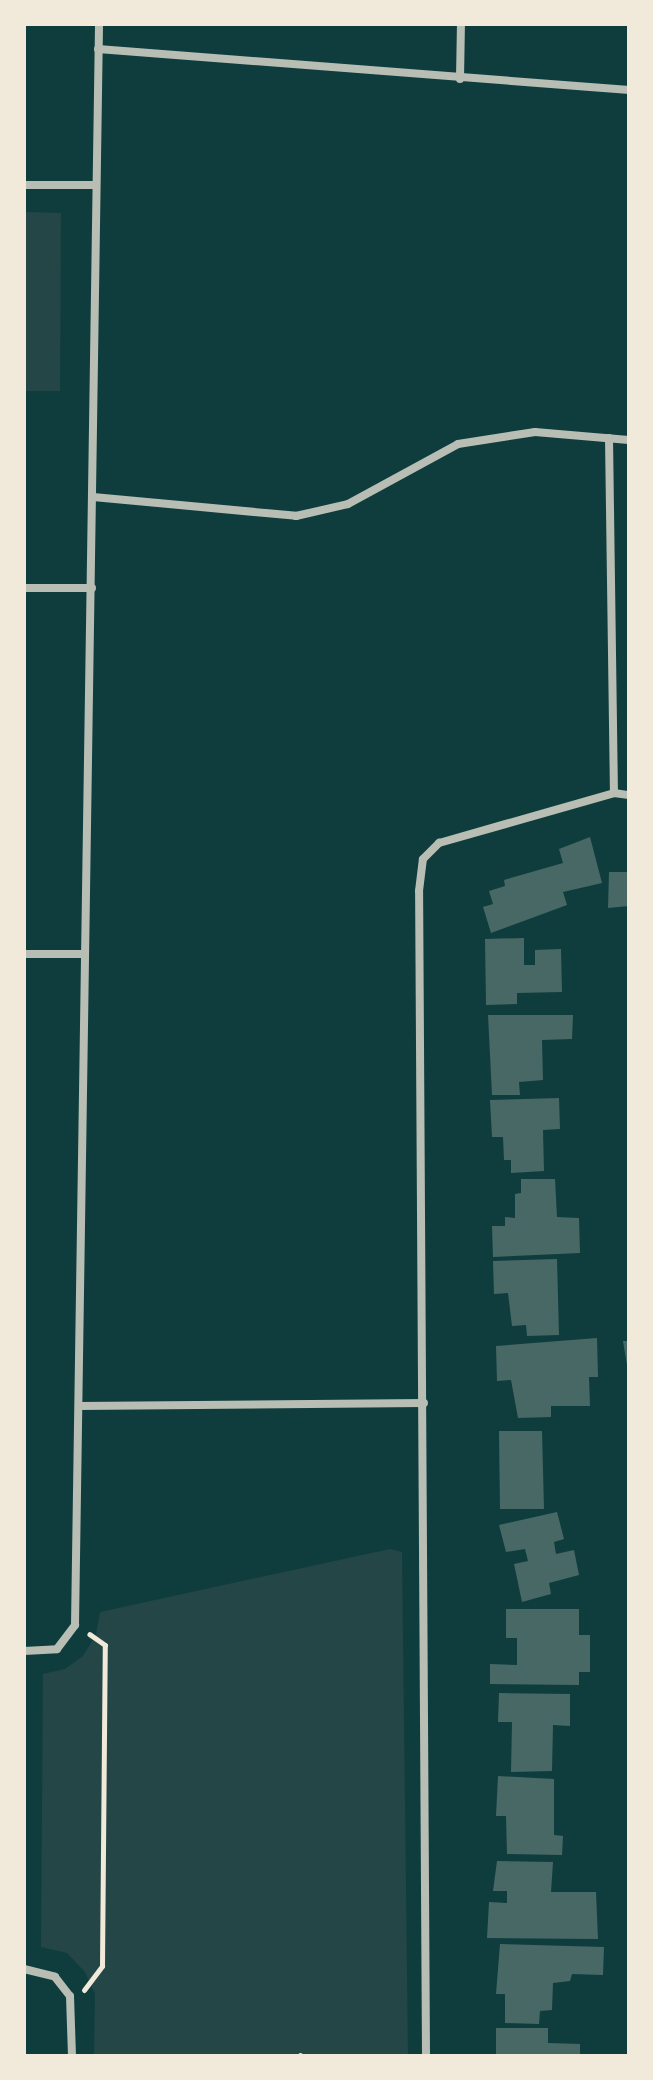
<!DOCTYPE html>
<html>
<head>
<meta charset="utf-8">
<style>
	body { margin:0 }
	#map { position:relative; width:653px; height:2080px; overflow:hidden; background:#0f3d3e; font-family:"Nunito Sans",sans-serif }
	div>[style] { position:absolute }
	.green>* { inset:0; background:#244646 }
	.building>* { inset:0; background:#486865 }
	.path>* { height:5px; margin:-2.5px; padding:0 2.5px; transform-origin:2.5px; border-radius:2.5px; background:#f1e9da }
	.minor>* { height:8px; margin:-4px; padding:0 4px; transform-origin:4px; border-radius:4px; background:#b8beb3 }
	span { translate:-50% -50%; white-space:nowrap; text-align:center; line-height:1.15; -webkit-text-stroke:8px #f1e9da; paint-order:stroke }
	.frame { position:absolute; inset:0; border:26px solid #f1e9da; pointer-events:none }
</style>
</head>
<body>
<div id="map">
	<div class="green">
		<div style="clip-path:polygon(24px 212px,61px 213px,60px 391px,24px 391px)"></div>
		<div style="clip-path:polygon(390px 1549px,402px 1552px,408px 2056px,94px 2056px,95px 1994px,85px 1972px,67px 1953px,41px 1947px,43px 1674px,65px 1669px,83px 1656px,96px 1635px,100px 1612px)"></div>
	</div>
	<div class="building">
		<div style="clip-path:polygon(590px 837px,602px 883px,563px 892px,567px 905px,491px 933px,483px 907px,493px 904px,489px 891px,505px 886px,504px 880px,563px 863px,559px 849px)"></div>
		<div style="clip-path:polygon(609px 872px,629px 872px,629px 906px,608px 908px)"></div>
		<div style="clip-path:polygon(524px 938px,524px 965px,535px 965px,535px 950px,561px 949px,562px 992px,517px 993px,517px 1004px,486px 1005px,485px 939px)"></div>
		<div style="clip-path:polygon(488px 1015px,573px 1015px,572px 1039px,542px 1040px,543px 1080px,519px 1082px,520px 1095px,492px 1095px)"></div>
		<div style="clip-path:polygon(559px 1098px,560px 1129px,543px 1130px,544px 1171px,511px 1173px,511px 1160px,504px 1160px,503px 1137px,492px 1137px,490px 1100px)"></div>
		<div style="clip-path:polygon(521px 1179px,555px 1179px,557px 1217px,579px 1218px,580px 1253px,493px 1257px,492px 1226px,505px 1226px,505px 1217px,515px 1218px,515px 1194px,521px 1193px)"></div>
		<div style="clip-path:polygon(557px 1259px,559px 1335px,527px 1336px,526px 1325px,512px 1326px,508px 1293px,494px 1294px,493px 1261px)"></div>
		<div style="clip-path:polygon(597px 1338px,598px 1377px,589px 1377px,590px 1406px,551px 1406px,551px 1417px,518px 1418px,511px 1380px,497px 1381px,496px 1346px)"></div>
		<div style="clip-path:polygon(623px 1341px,629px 1341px,629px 1365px,627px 1365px)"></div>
		<div style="clip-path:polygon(499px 1431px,542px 1431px,544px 1509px,500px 1509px)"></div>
		<div style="clip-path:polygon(557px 1512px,564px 1539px,554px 1542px,556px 1554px,574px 1550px,579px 1575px,549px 1583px,551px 1594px,522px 1602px,514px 1564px,528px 1561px,525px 1549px,506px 1552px,499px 1525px)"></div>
		<div style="clip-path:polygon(506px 1609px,579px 1609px,579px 1635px,590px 1635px,590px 1672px,579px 1672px,579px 1685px,490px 1684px,490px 1664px,517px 1665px,517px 1638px,506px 1638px)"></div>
		<div style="clip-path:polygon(499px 1693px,570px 1694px,570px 1726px,553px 1725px,552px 1771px,511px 1772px,512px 1722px,498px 1722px)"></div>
		<div style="clip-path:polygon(498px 1776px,554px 1779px,554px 1835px,563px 1836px,562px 1855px,507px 1854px,506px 1816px,496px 1816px)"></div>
		<div style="clip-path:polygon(497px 1861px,553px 1862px,551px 1892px,596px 1892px,598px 1939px,487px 1938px,489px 1902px,507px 1903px,507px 1891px,493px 1891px)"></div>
		<div style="clip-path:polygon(500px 1944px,604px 1947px,603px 1975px,572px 1974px,570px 1981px,553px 1983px,552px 2010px,540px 2011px,539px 2024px,505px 2023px,505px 1994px,496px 1994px)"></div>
		<div style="clip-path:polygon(496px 2028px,548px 2028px,548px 2043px,580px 2044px,580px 2056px,496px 2055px)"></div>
	</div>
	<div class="path">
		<div style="left:84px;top:1990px;width:30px;rotate:-53deg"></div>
		<div style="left:102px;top:1966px;width:321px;rotate:-89.5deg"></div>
		<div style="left:105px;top:1645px;width:19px;rotate:-145deg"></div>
		<div style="left:300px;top:2055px;width:1px;rotate:90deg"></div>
	</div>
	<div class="minor">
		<div style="left:98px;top:49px;width:533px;rotate:4.42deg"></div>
		<div style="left:460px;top:79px;width:55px;rotate:-89deg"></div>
		<div style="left:24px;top:185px;width:72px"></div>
		<div style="left:609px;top:438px;width:355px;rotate:89.2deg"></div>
		<div style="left:614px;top:793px;width:15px;rotate:8deg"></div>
		<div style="left:93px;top:497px;width:204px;rotate:5.3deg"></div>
		<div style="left:296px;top:516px;width:53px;rotate:-13deg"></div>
		<div style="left:348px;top:504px;width:125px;rotate:-28.6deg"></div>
		<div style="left:458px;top:444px;width:78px;rotate:-8.9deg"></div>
		<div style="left:535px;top:432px;width:94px;rotate:4.9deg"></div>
		<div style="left:24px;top:588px;width:68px"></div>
		<div style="left:24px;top:954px;width:61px"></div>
		<div style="left:79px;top:1406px;width:345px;rotate:-0.5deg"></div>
		<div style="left:24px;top:1651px;width:33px;rotate:-3deg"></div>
		<div style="left:57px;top:1649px;width:30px;rotate:-53deg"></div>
		<div style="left:75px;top:1625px;width:1601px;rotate:-89.14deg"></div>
		<div style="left:24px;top:1969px;width:32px;rotate:14deg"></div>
		<div style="left:55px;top:1977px;width:24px;rotate:52deg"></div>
		<div style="left:70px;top:1996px;width:60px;rotate:88.1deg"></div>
		<div style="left:426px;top:2056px;width:1165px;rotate:-90.34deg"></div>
		<div style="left:419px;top:891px;width:32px;rotate:-83deg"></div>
		<div style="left:423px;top:859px;width:23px;rotate:-45deg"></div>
		<div style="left:439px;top:843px;width:182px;rotate:-15.9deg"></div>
	</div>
	<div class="frame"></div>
</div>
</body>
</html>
